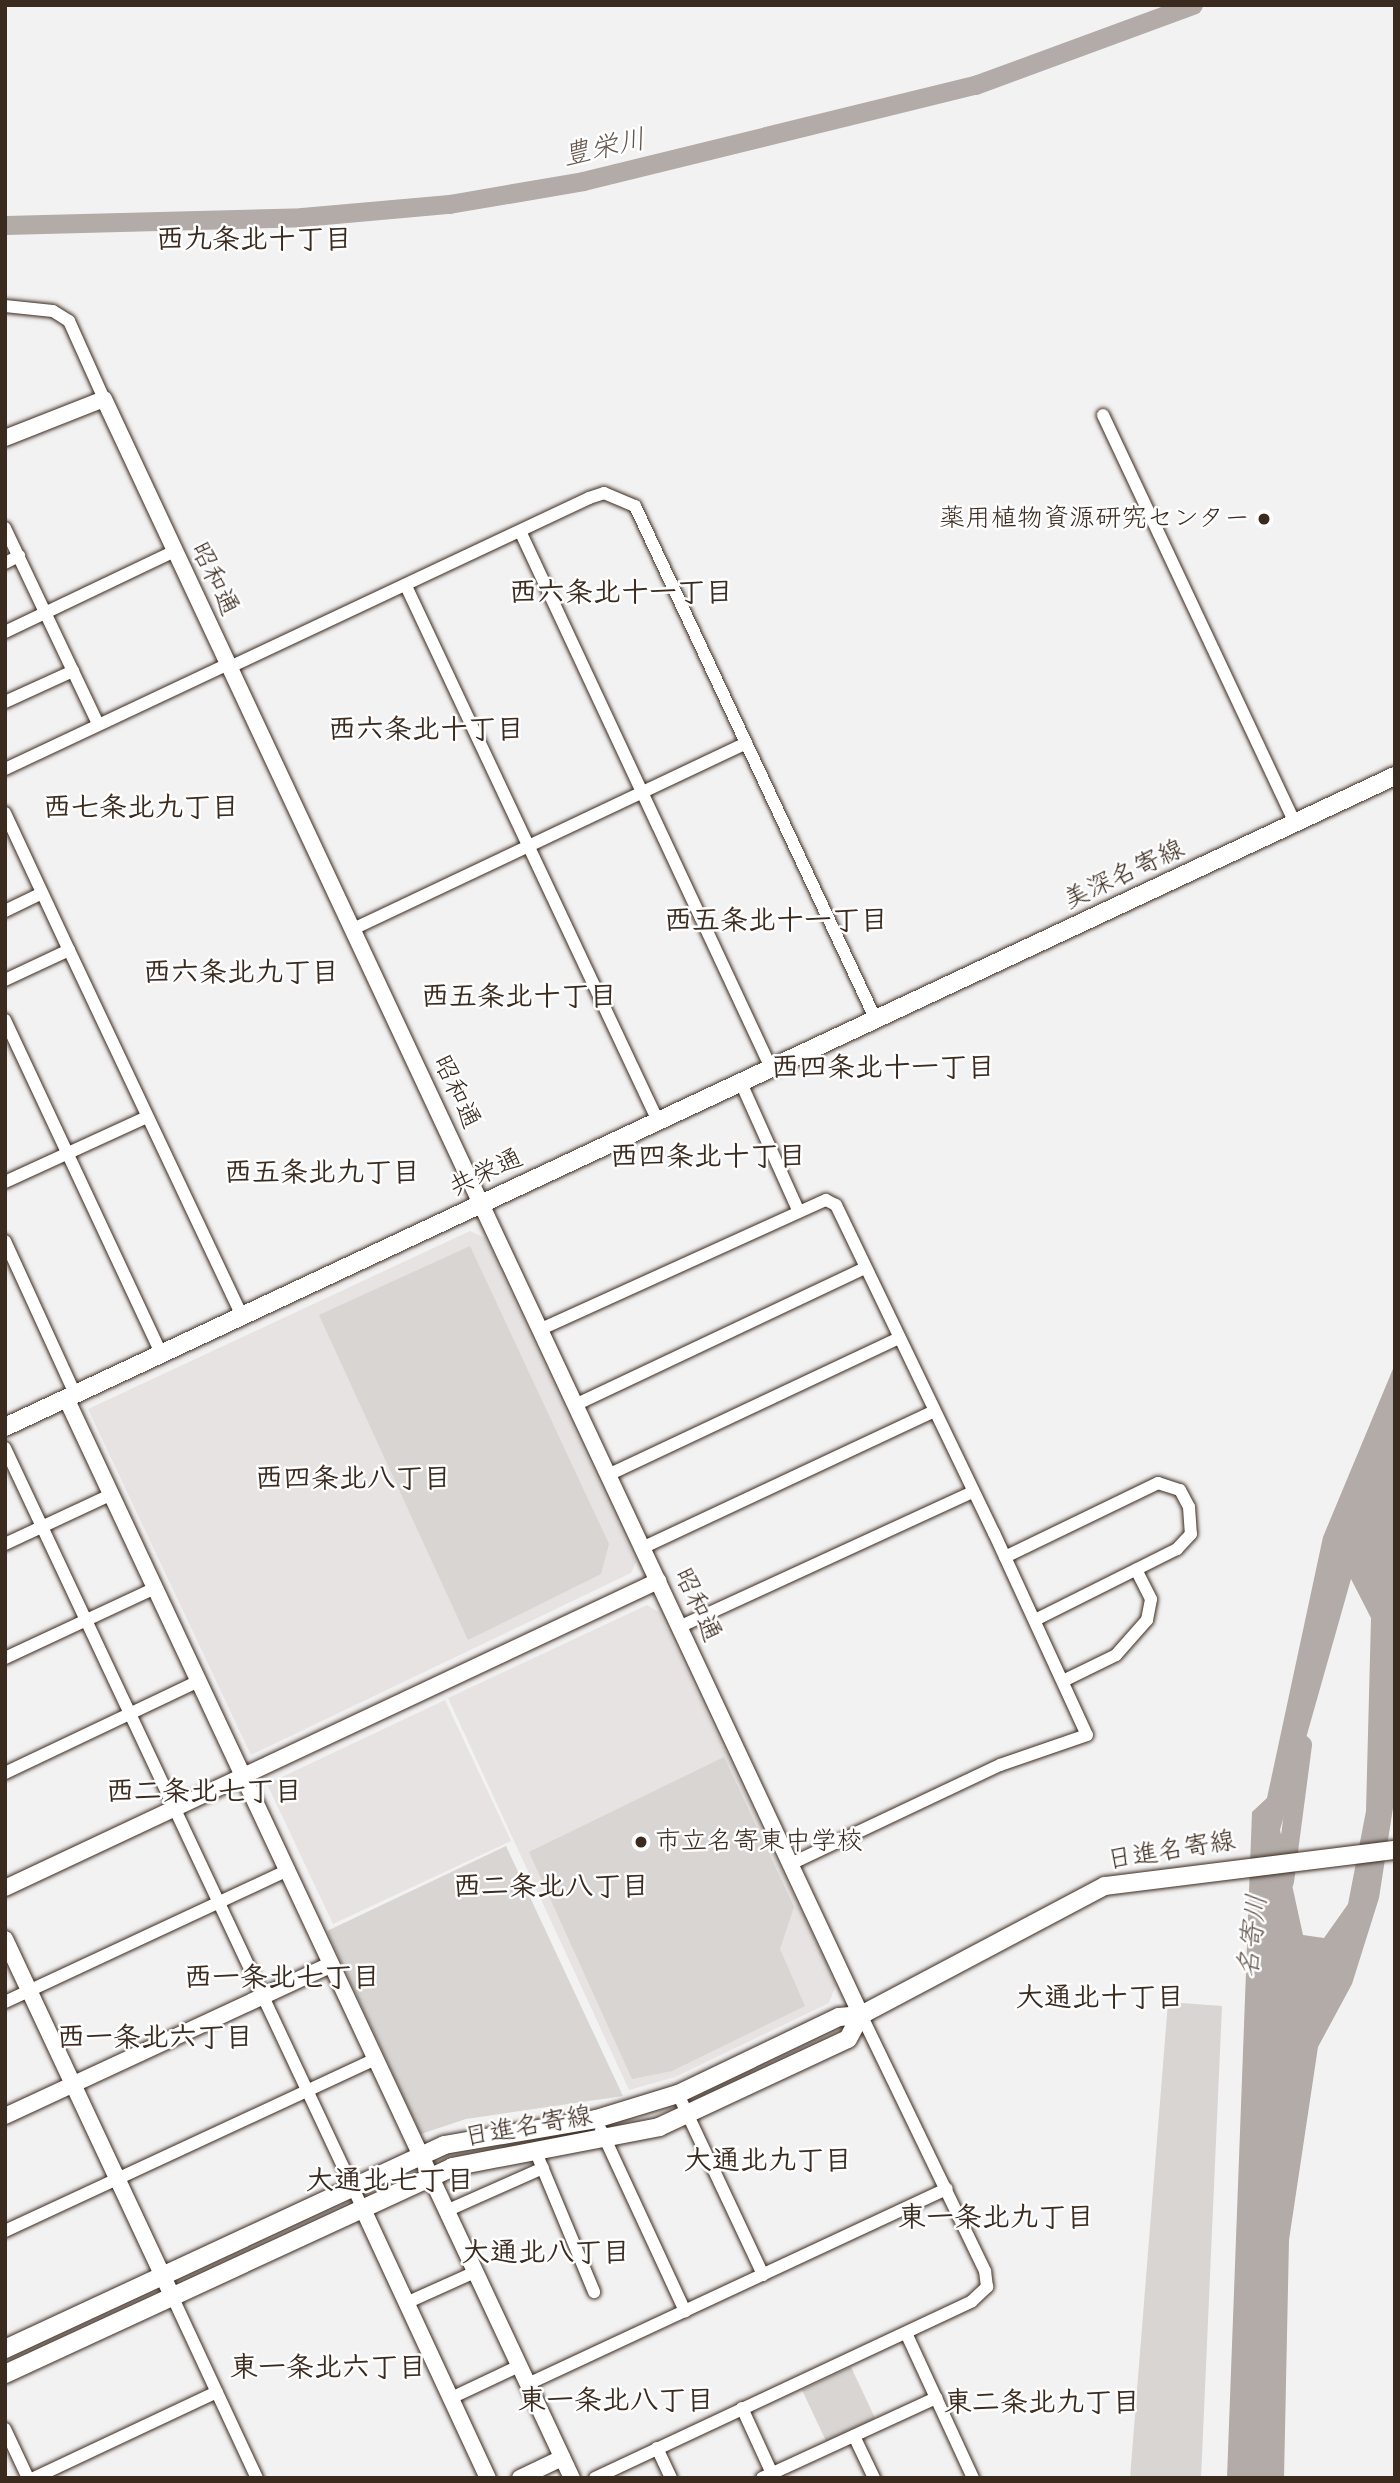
<!DOCTYPE html>
<html>
<head>
<meta charset="utf-8">
<style>
	body { margin:0 }
	#map { position:relative; width:1400px; height:2483px; overflow:hidden; background:#f3f2f2; font-family:"Comic Neue","Klee One",sans-serif }
	div>[style] { position:absolute }
	.built>* { inset:0; background:#e6e3e2 }
	.green>* { inset:0; background:#d8d5d2 }
	.water>* { inset:0; background:#b2aba7 }
	.river>* { height:19px; margin:-9.5px; padding:0 9.5px; transform-origin:9.5px; border-radius:9.5px; background:#b2aba7 }
	.roads { filter:drop-shadow(0 0 2px #3b2a1e) drop-shadow(0 0 2px #3b2a1e) }
	.minor>* { height:12px; margin:-6px; padding:0 6px; transform-origin:6px; border-radius:6px; background:#fff }
	.tertiary>* { height:16px; margin:-8px; padding:0 8px; transform-origin:8px; border-radius:8px; background:#fff }
	.secondary>* { height:18px; margin:-9px; padding:0 9px; transform-origin:9px; border-radius:9px; background:#fff }
	.dots>* { width:19px; height:19px; translate:-50% -50%; box-sizing:border-box; border:4px solid #fff; border-radius:50% }
	span { translate:-50% -50%; white-space:nowrap; text-align:center; line-height:1.15; -webkit-text-stroke:5px #fff; paint-order:stroke }
	.poi-label { font-size:26px; color:#3b2a1e }
	.right { translate:-100% -50%; text-align:right }
	.left { translate:0 -50%; text-align:left }
	.street-label { font-size:26px; color:#3b2a1e }
	.water-label { font-size:28px; color:#65574e; font-style:italic }
	.neighbourhood-label { font-size:28px; color:#3b2a1e; font-weight:700 }
	.frame { position:absolute; inset:0; border:7px solid #3b2a1e; pointer-events:none }
</style>
</head>
<body>
<div id="map">
	<div class="built">
		<div style="clip-path:polygon(470px 1231px,485px 1238px,636px 1562px,631px 1573px,251px 1755px,88px 1409px)"></div>
		<div style="clip-path:polygon(647px 1605px,659px 1612px,836px 1985px,829px 2003px,675px 2077px,629px 2090px,448px 1698px)"></div>
		<div style="clip-path:polygon(445px 1700px,511px 1841px,333px 1924px,267px 1784px)"></div>
	</div>
	<div class="green">
		<div style="clip-path:polygon(470px 1246px,609px 1544px,601px 1574px,468px 1640px,319px 1315px)"></div>
		<div style="clip-path:polygon(724px 1757px,794px 1907px,780px 1949px,805px 2006px,672px 2071px,632px 2079px,529px 1852px)"></div>
		<div style="clip-path:polygon(506px 1846px,623px 2096px,466px 2119px,421px 2134px,327px 1931px)"></div>
		<div style="clip-path:polygon(1168px 2002px,1222px 2006px,1201px 2478px,1130px 2478px)"></div>
		<div style="clip-path:polygon(851px 2367px,875px 2418px,826px 2441px,802px 2390px)"></div>
	</div>
	<div class="water">
		<div style="clip-path:polygon(evenodd,1395px 1364px,1395px 1795px,1379px 1898px,1352px 1984px,1318px 2047px,1289px 2240px,1284px 2478px,1227px 2478px,1252px 1812px,1267px 1798px,1323px 1537px,1395px 1364px,1351px 1579px,1371px 1618px,1366px 1811px,1348px 1904px,1324px 1938px,1303px 1935px,1280px 1830px,1351px 1579px)"></div>
	</div>
	<div class="river">
		<div style="left:5px;top:225px;width:297px;rotate:-1.5deg"></div>
		<div style="left:302px;top:217px;width:148px;rotate:-5.1deg"></div>
		<div style="left:449px;top:204px;width:136px;rotate:-9.7deg"></div>
		<div style="left:583px;top:181px;width:404px;rotate:-13.8deg"></div>
		<div style="left:975px;top:85px;width:232px;rotate:-20.2deg"></div>
		<div style="left:1284px;top:1881px;width:138px;rotate:-82.5deg"></div>
	</div>
	<div class="roads">
		<div class="minor">
			<div style="left:5px;top:306px;width:48px;rotate:5.9deg"></div>
			<div style="left:53px;top:311px;width:19px;rotate:32deg"></div>
			<div style="left:69px;top:321px;width:85px;rotate:65.8deg"></div>
			<div style="left:1103px;top:415px;width:451px;rotate:64.8deg"></div>
			<div style="left:5px;top:528px;width:217px;rotate:64.6deg"></div>
			<div style="left:520px;top:531px;width:593px;rotate:64.95deg"></div>
			<div style="left:5px;top:563px;width:16px;rotate:-27deg"></div>
			<div style="left:406px;top:586px;width:591px;rotate:64.78deg"></div>
			<div style="left:5px;top:632px;width:186px;rotate:-25.5deg"></div>
			<div style="left:230px;top:667px;width:397px;rotate:-25.2deg"></div>
			<div style="left:589px;top:498px;width:16px;rotate:-18deg"></div>
			<div style="left:604px;top:493px;width:34px;rotate:23deg"></div>
			<div style="left:635px;top:506px;width:568px;rotate:64.88deg"></div>
			<div style="left:5px;top:702px;width:75px;rotate:-24.5deg"></div>
			<div style="left:5px;top:769px;width:246px;rotate:-25.2deg"></div>
			<div style="left:5px;top:813px;width:151px;rotate:65deg"></div>
			<div style="left:69px;top:950px;width:71px;rotate:154.9deg"></div>
			<div style="left:5px;top:911px;width:41px;rotate:-25.9deg"></div>
			<div style="left:353px;top:929px;width:435px;rotate:-25.3deg"></div>
			<div style="left:69px;top:950px;width:405px;rotate:64.7deg"></div>
			<div style="left:5px;top:1020px;width:368px;rotate:64.9deg"></div>
			<div style="left:741px;top:1083px;width:139px;rotate:65.8deg"></div>
			<div style="left:5px;top:1182px;width:156px;rotate:-24.6deg"></div>
			<div style="left:5px;top:1241px;width:168px;rotate:65.4deg"></div>
			<div style="left:539px;top:1330px;width:315px;rotate:-24.4deg"></div>
			<div style="left:826px;top:1200px;width:11px;rotate:27deg"></div>
			<div style="left:836px;top:1205px;width:364px;rotate:64.3deg"></div>
			<div style="left:994px;top:1533px;width:222px;rotate:65.3deg"></div>
			<div style="left:1087px;top:1735px;width:92px;rotate:161deg"></div>
			<div style="left:1000px;top:1765px;width:231px;rotate:154.7deg"></div>
			<div style="left:575px;top:1405px;width:321px;rotate:-25.3deg"></div>
			<div style="left:5px;top:1448px;width:839px;rotate:64.81deg"></div>
			<div style="left:608px;top:1475px;width:322px;rotate:-25.2deg"></div>
			<div style="left:5px;top:1544px;width:118px;rotate:-25deg"></div>
			<div style="left:642px;top:1548px;width:323px;rotate:-25.1deg"></div>
			<div style="left:1005px;top:1557px;width:170px;rotate:-25.8deg"></div>
			<div style="left:1158px;top:1483px;width:23px;rotate:18deg"></div>
			<div style="left:1180px;top:1490px;width:19px;rotate:62deg"></div>
			<div style="left:1189px;top:1507px;width:27px;rotate:86deg"></div>
			<div style="left:1191px;top:1534px;width:21px;rotate:133deg"></div>
			<div style="left:1177px;top:1549px;width:159px;rotate:153.4deg"></div>
			<div style="left:679px;top:1627px;width:324px;rotate:-24.7deg"></div>
			<div style="left:5px;top:1658px;width:166px;rotate:-25deg"></div>
			<div style="left:1063px;top:1681px;width:59px;rotate:-26.1deg"></div>
			<div style="left:1116px;top:1655px;width:47px;rotate:-48.5deg"></div>
			<div style="left:1147px;top:1620px;width:21px;rotate:-79deg"></div>
			<div style="left:1151px;top:1599px;width:33px;rotate:-117deg"></div>
			<div style="left:5px;top:1773px;width:215px;rotate:-25.4deg"></div>
			<div style="left:5px;top:2002px;width:312px;rotate:-25deg"></div>
			<div style="left:678px;top:2094px;width:200px;rotate:64.8deg"></div>
			<div style="left:601px;top:2130px;width:200px;rotate:65.1deg"></div>
			<div style="left:535px;top:2150px;width:154px;rotate:67.4deg"></div>
			<div style="left:446px;top:2211px;width:106px;rotate:-23.9deg"></div>
			<div style="left:5px;top:2231px;width:409px;rotate:-24.9deg"></div>
			<div style="left:172px;top:2296px;width:201px;rotate:65deg"></div>
			<div style="left:406px;top:2303px;width:76px;rotate:-24.2deg"></div>
			<div style="left:906px;top:2333px;width:160px;rotate:65.2deg"></div>
			<div style="left:528px;top:2384px;width:462px;rotate:-25deg"></div>
			<div style="left:451px;top:2398px;width:75px;rotate:-25.2deg"></div>
			<div style="left:742px;top:2408px;width:77px;rotate:65.4deg"></div>
			<div style="left:5px;top:2429px;width:54px;rotate:64.9deg"></div>
			<div style="left:854px;top:2436px;width:47px;rotate:64.5deg"></div>
			<div style="left:657px;top:2448px;width:33px;rotate:65deg"></div>
			<div style="left:34px;top:2478px;width:202px;rotate:-25.2deg"></div>
			<div style="left:595px;top:2478px;width:416px;rotate:-25.1deg"></div>
			<div style="left:972px;top:2301px;width:21px;rotate:-43deg"></div>
			<div style="left:987px;top:2287px;width:16px;rotate:-97deg"></div>
			<div style="left:985px;top:2271px;width:284px;rotate:-115.8deg"></div>
			<div style="left:762px;top:2478px;width:192px;rotate:-24.7deg"></div>
		</div>
		<div class="tertiary">
			<div style="left:5px;top:438px;width:106px;rotate:-21.5deg"></div>
			<div style="left:104px;top:399px;width:1785px;rotate:64.9deg"></div>
			<div style="left:66px;top:1398px;width:1193px;rotate:64.9deg"></div>
			<div style="left:5px;top:1888px;width:722px;rotate:-25.18deg"></div>
			<div style="left:5px;top:1939px;width:394px;rotate:64.9deg"></div>
			<div style="left:5px;top:2116px;width:359px;rotate:-24.9deg"></div>
			<div style="left:362px;top:2207px;width:299px;rotate:65.1deg"></div>
			<div style="left:520px;top:2478px;width:47px;rotate:-25.5deg"></div>
		</div>
		<div class="secondary">
			<div style="left:5px;top:1427px;width:1535px;rotate:-25.1deg"></div>
			<div style="left:5px;top:2349px;width:484px;rotate:-24.9deg"></div>
			<div style="left:444px;top:2145px;width:154px;rotate:-9.7deg"></div>
			<div style="left:596px;top:2119px;width:86px;rotate:-17deg"></div>
			<div style="left:678px;top:2094px;width:178px;rotate:-25.6deg"></div>
			<div style="left:839px;top:2017px;width:22px;rotate:-5deg"></div>
			<div style="left:861px;top:2015px;width:276px;rotate:-27.9deg"></div>
			<div style="left:1105px;top:1886px;width:292px;rotate:-7.1deg"></div>
			<div style="left:5px;top:2374px;width:493px;rotate:-24.8deg"></div>
			<div style="left:452px;top:2167px;width:211px;rotate:-10.9deg"></div>
			<div style="left:659px;top:2127px;width:208px;rotate:-25deg"></div>
			<div style="left:848px;top:2039px;width:27px;rotate:-62deg"></div>
		</div>
	</div>
	<div class="dots">
		<div style="left:1264px;top:519px;background:#3b2a1e"></div>
		<div style="left:641px;top:1842px;background:#3b2a1e"></div>
	</div>
	<div class="poi-label">
		<span class="right" style="left:1250px;top:519px">薬用植物資源研究センター</span>
		<span class="left" style="left:655px;top:1842px">市立名寄東中学校</span>
	</div>
	<div class="street-label">
		<span style="left:214px;top:579px;rotate:64deg">昭和通</span>
		<span style="left:1124px;top:875px;rotate:-25deg">美深名寄線</span>
		<span style="left:456px;top:1092px;rotate:65deg">昭和通</span>
		<span style="left:486px;top:1173px;rotate:-25deg">共栄通</span>
		<span style="left:697px;top:1605px;rotate:65deg">昭和通</span>
		<span style="left:1171px;top:1851px;rotate:-9deg">日進名寄線</span>
		<span style="left:528px;top:2127px;rotate:-10deg">日進名寄線</span>
	</div>
	<div class="water-label">
		<span style="left:604px;top:147px;rotate:-12deg">豊栄川</span>
		<span style="left:1252px;top:1936px;rotate:-83deg">名寄川</span>
	</div>
	<div class="neighbourhood-label">
		<span style="left:254px;top:239px">西九条北十丁目</span>
		<span style="left:621px;top:592px">西六条北十一丁目</span>
		<span style="left:426px;top:729px">西六条北十丁目</span>
		<span style="left:141px;top:807px">西七条北九丁目</span>
		<span style="left:776px;top:920px">西五条北十一丁目</span>
		<span style="left:241px;top:972px">西六条北九丁目</span>
		<span style="left:519px;top:996px">西五条北十丁目</span>
		<span style="left:883px;top:1067px">西四条北十一丁目</span>
		<span style="left:708px;top:1156px">西四条北十丁目</span>
		<span style="left:322px;top:1172px">西五条北九丁目</span>
		<span style="left:353px;top:1478px">西四条北八丁目</span>
		<span style="left:204px;top:1791px">西二条北七丁目</span>
		<span style="left:551px;top:1886px">西二条北八丁目</span>
		<span style="left:282px;top:1977px">西一条北七丁目</span>
		<span style="left:1100px;top:1997px">大通北十丁目</span>
		<span style="left:155px;top:2037px">西一条北六丁目</span>
		<span style="left:768px;top:2160px">大通北九丁目</span>
		<span style="left:390px;top:2180px">大通北七丁目</span>
		<span style="left:996px;top:2217px">東一条北九丁目</span>
		<span style="left:546px;top:2252px">大通北八丁目</span>
		<span style="left:328px;top:2367px">東一条北六丁目</span>
		<span style="left:616px;top:2400px">東一条北八丁目</span>
		<span style="left:1042px;top:2402px">東二条北九丁目</span>
	</div>
	<div class="frame"></div>
</div>
</body>
</html>
